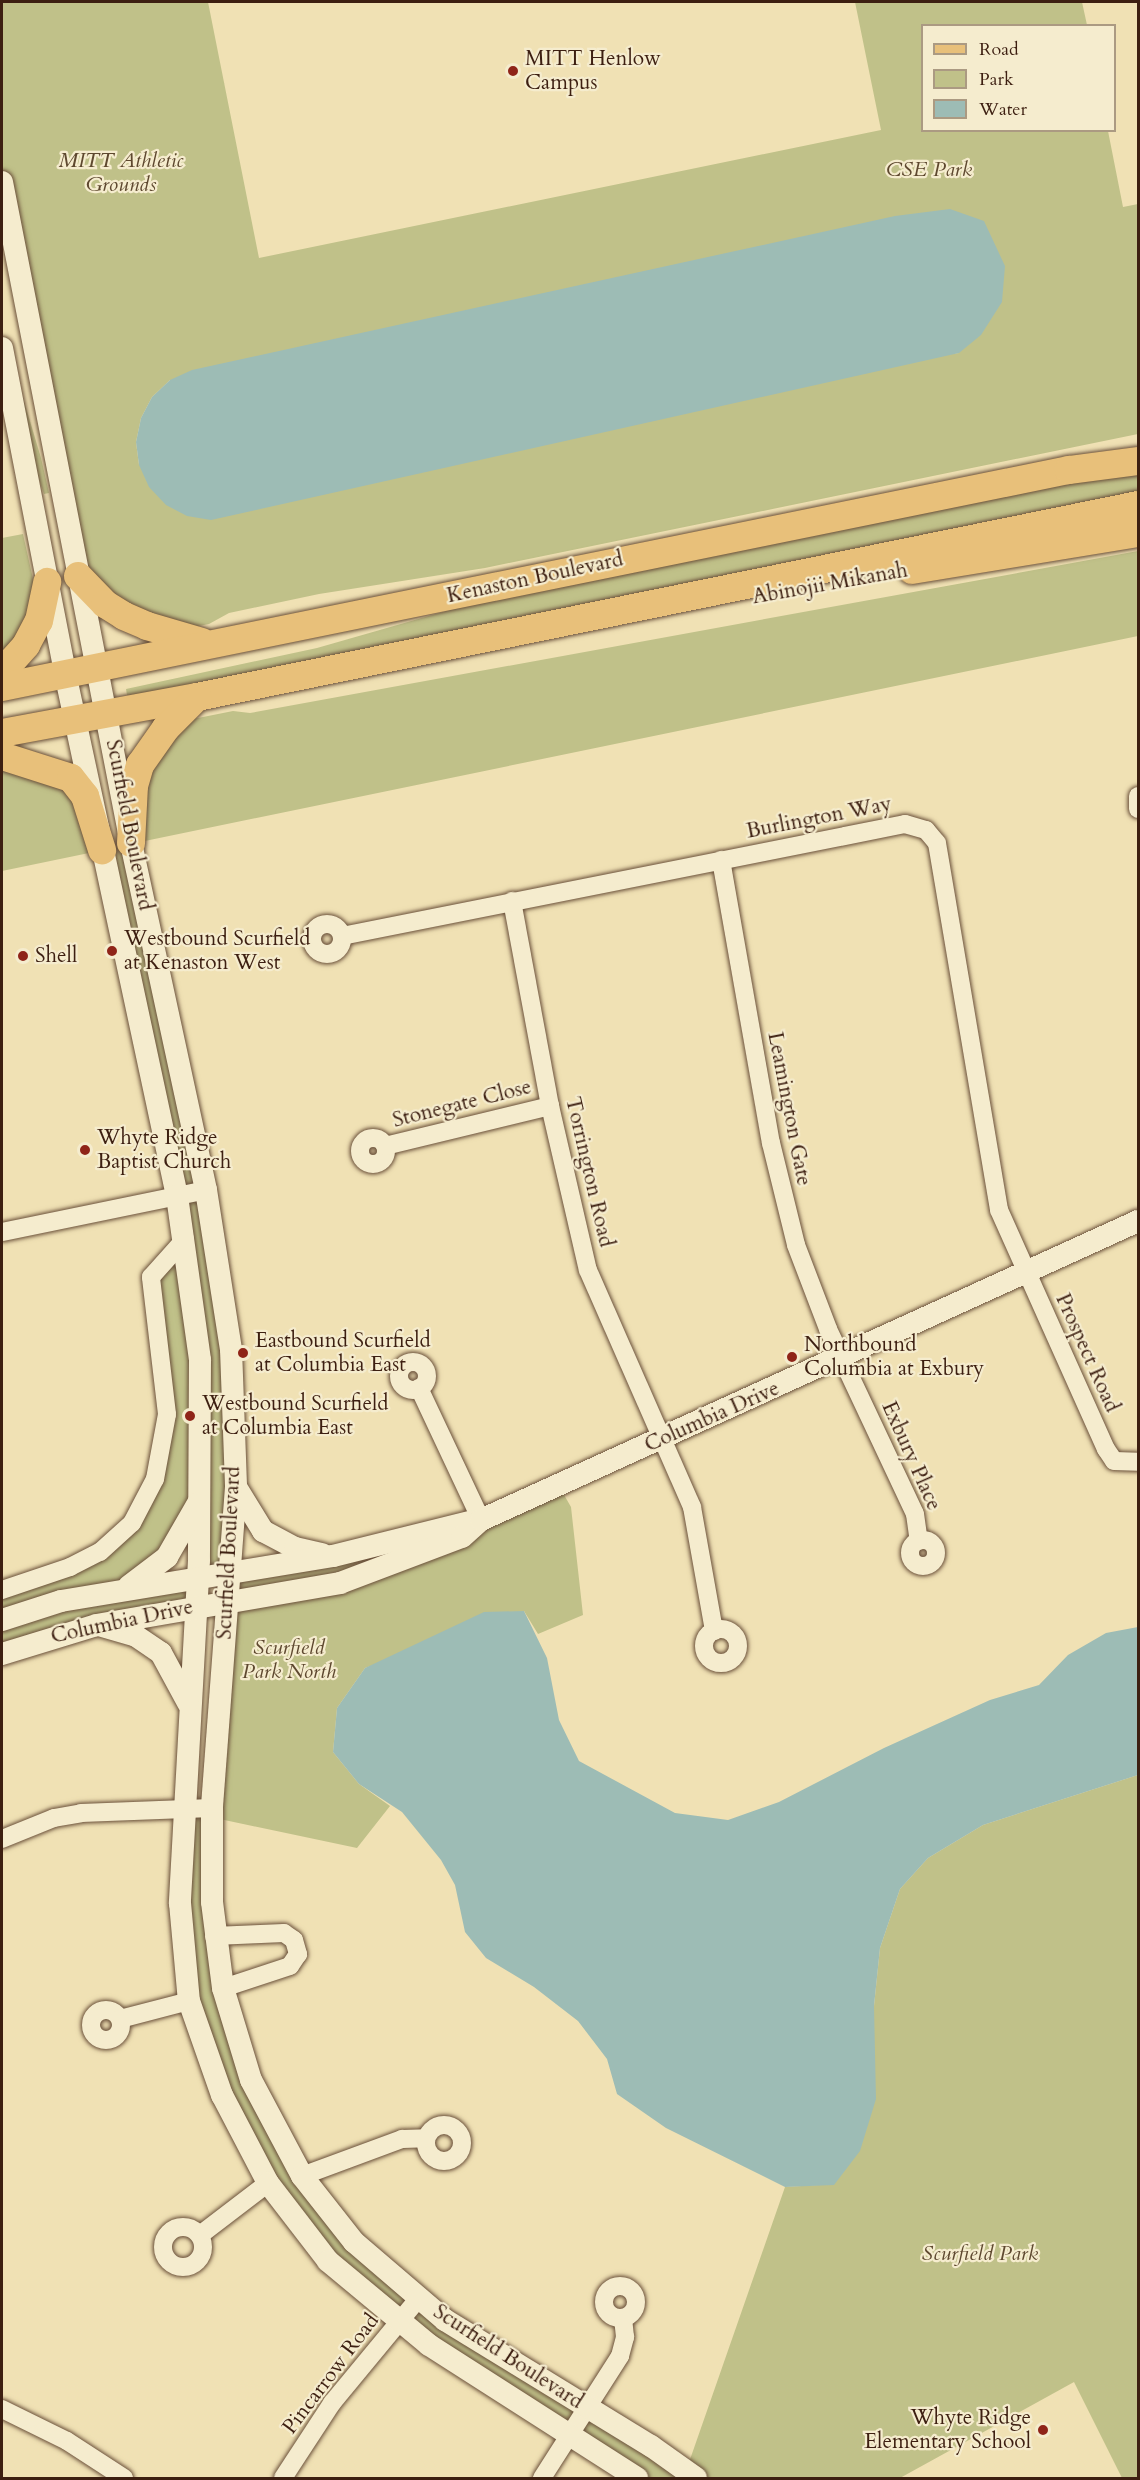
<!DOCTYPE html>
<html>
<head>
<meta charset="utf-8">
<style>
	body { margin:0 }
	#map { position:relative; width:1140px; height:2480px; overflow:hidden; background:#f0e1b4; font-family:Cardo,serif }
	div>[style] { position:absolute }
	.green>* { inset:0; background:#c0c189 }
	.water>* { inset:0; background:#9dbcb5 }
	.roads { filter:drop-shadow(0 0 2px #6a503a) drop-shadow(0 0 2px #6a503a) }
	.minor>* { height:18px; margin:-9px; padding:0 9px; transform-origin:9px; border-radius:9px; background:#f5ecce }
	.minor>.ring { margin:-9px; padding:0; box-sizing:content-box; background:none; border:18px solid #f5ecce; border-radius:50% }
	.tertiary>* { height:22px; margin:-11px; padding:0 11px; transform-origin:11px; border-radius:11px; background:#f5ecce }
	.primary>* { height:28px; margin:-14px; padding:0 14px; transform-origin:14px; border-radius:14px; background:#e8c07a }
	.dots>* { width:16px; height:16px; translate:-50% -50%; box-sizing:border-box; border:3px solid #f5ecce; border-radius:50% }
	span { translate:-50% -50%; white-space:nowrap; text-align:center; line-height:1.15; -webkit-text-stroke:4.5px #f5ecce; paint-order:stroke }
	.poi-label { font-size:21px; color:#3d1f11 }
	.left { translate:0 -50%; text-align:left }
	.right { translate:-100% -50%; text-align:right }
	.park-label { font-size:21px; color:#5e482f; font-style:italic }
	.street-label { font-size:21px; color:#3d1f11 }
	.frame { position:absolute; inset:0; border:3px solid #3d1f11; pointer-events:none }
	.legend { position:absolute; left:921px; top:24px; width:195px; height:108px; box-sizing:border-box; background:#f5ecce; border:2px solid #ab9a82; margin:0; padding:8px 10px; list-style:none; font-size:18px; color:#3d1f11 }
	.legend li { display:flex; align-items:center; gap:12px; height:30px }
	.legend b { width:30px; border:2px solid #ab9a82 }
</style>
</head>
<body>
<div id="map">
	<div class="green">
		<div style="clip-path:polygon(evenodd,2px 2px,208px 2px,259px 258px,881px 130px,855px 2px,1082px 2px,1087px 25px,922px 26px,922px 130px,1108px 131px,1123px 207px,1138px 204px,1138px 434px,485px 568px,319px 594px,229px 613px,209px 624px,183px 629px,84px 583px,11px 237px,2px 239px,2px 2px,959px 353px,139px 465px,136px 442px,141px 418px,152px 397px,170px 380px,959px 353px)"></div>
		<div style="clip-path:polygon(18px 381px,41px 458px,49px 493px,44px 494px,27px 445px)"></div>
		<div style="clip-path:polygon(1138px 466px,1138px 493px,141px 696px,127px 695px,126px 689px,317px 648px,474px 603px)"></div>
		<div style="clip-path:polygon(23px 534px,35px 588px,32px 615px,2px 658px,2px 538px)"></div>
		<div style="clip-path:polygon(1138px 551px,1138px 636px,140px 842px,145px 771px,193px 719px,233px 711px,250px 713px)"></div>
		<div style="clip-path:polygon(2px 758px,68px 792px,82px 819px,89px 853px,2px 871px)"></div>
		<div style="clip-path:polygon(evenodd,131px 843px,231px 1349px,232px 1571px,333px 1556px,559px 1486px,571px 1507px,583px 1615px,538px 1634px,524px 1611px,365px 1668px,337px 1708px,333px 1752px,359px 1784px,390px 1806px,357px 1848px,215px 1818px,223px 1988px,302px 2176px,445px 2320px,686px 2471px,785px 2187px,834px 2184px,874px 2006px,880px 1948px,900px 1889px,928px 1858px,983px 1825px,1138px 1775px,1138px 2478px,1122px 2478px,1074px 2382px,900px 2478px,637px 2478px,398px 2323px,268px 2183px,189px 2001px,183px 1807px,214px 1818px,231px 1572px,198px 1578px,195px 1605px,2px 1654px,2px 1590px,70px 1567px,132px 1523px,167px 1414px,151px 1277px,184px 1239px,102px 850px,131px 843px,200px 1498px,197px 1578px,148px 1575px,200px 1498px)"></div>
	</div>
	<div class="water">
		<div style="clip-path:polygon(950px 209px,984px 221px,1005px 266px,1002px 302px,981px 335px,959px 353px,211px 520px,187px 516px,166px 505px,149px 487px,139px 465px,136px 442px,141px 418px,152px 397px,170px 380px,192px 370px,895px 216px)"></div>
		<div style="clip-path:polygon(524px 1611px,547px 1658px,559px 1720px,579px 1761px,675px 1813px,728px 1820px,779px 1802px,884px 1748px,990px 1700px,1039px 1685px,1068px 1655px,1106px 1633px,1138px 1627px,1138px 1775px,983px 1825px,928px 1858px,900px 1889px,880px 1948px,874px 2006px,876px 2099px,860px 2151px,834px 2185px,785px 2187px,666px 2128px,617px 2094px,607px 2059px,578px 2021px,534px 1987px,486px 1958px,465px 1932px,455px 1885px,441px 1860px,402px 1812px,359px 1784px,333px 1752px,337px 1708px,365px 1668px,484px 1612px)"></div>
	</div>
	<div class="roads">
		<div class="minor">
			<div style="left:1138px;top:796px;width:13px;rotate:90deg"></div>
			<div style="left:721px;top:860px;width:287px;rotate:80deg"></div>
			<div style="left:771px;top:1143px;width:105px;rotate:76.2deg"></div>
			<div style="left:796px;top:1245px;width:90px;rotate:69.1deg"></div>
			<div style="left:828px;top:1329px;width:204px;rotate:64.8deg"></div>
			<div style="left:915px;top:1514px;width:27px;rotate:82deg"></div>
			<div style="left:512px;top:901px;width:208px;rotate:79.5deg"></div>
			<div style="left:550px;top:1106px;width:168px;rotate:77deg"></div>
			<div style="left:588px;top:1270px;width:259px;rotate:66.3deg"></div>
			<div style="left:692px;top:1507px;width:126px;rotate:79.9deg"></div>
			<div class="ring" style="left:312px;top:924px;width:12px;height:12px"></div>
			<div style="left:342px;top:936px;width:574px;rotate:-11.25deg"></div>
			<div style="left:905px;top:824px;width:22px;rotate:16deg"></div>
			<div style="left:926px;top:830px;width:17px;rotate:50deg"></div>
			<div style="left:937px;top:843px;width:372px;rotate:80.4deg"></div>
			<div style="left:999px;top:1210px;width:262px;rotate:65.9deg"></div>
			<div style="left:1106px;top:1449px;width:14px;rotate:56deg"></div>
			<div style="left:1114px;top:1461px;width:24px;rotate:2deg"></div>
			<div class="ring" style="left:360px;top:1138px;width:8px;height:8px"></div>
			<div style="left:385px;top:1146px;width:170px;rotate:-13.6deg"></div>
			<div style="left:2px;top:1232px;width:208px;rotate:-11.6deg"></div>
			<div class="ring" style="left:399px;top:1362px;width:10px;height:10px"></div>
			<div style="left:419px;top:1388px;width:146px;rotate:64.8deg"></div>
			<div class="ring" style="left:910px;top:1540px;width:8px;height:8px"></div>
			<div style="left:2px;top:1590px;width:72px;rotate:-18.7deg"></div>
			<div style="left:70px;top:1567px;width:34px;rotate:-27deg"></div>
			<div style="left:100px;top:1552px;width:43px;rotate:-42.2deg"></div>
			<div style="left:132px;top:1523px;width:50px;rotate:-62.4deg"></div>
			<div style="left:155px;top:1479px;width:66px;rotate:-79.5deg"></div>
			<div style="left:167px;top:1414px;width:138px;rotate:-96.7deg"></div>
			<div style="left:151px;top:1277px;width:51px;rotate:-48.2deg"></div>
			<div class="ring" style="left:704px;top:1629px;width:16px;height:16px"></div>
			<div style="left:2px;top:1839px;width:56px;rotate:-22deg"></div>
			<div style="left:54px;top:1818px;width:27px;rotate:-10deg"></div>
			<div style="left:81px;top:1813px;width:131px;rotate:-2.2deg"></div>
			<div style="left:214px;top:1936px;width:70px;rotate:-2.5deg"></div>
			<div style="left:284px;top:1933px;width:12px;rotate:35deg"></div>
			<div style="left:294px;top:1940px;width:15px;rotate:74deg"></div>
			<div style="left:298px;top:1954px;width:14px;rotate:124deg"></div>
			<div style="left:290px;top:1966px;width:71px;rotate:161.8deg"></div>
			<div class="ring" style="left:91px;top:2010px;width:12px;height:12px"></div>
			<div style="left:120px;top:2019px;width:71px;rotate:-14.6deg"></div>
			<div class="ring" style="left:426px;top:2125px;width:18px;height:18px"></div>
			<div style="left:302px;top:2176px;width:107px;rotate:-20.3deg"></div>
			<div style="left:402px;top:2139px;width:24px;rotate:-2deg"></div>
			<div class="ring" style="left:163px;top:2227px;width:22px;height:22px"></div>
			<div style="left:200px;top:2235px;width:86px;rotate:-37.4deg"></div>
			<div class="ring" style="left:604px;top:2286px;width:14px;height:14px"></div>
			<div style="left:2px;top:2409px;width:72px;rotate:26.2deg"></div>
			<div style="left:67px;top:2441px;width:68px;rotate:33deg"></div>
			<div style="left:283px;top:2478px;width:90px;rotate:-56.8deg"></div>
			<div style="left:332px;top:2403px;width:136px;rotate:-50.4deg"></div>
			<div style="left:542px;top:2478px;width:145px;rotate:-57.4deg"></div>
			<div style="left:620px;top:2356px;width:20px;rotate:-75deg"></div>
			<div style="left:625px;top:2337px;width:19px;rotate:-96deg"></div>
		</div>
		<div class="tertiary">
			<div style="left:2px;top:182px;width:673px;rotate:78.96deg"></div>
			<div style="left:131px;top:843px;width:355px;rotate:77.8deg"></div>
			<div style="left:206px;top:1190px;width:161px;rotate:81.1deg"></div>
			<div style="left:231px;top:1349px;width:138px;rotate:87.9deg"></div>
			<div style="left:236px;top:1487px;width:322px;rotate:94.3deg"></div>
			<div style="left:212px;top:1808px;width:94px;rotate:90deg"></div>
			<div style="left:212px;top:1902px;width:87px;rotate:82.7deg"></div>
			<div style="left:223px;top:1988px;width:96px;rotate:73.1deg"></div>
			<div style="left:251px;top:2080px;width:109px;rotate:62deg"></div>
			<div style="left:302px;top:2176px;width:84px;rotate:51.8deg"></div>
			<div style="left:354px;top:2242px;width:120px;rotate:40.6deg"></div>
			<div style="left:445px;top:2320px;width:241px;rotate:31.5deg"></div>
			<div style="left:651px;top:2446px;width:55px;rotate:35.4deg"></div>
			<div style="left:2px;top:348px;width:331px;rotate:79deg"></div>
			<div style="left:65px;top:673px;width:535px;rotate:77.91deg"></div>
			<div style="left:177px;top:1196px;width:166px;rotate:82deg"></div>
			<div style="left:200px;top:1360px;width:200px;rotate:90.3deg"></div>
			<div style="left:199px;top:1560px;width:344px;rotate:93.2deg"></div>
			<div style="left:180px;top:1903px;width:98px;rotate:84.8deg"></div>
			<div style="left:189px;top:2001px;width:100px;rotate:70.7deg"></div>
			<div style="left:222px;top:2095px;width:99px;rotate:62.4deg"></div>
			<div style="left:268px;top:2183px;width:98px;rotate:52.4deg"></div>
			<div style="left:328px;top:2261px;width:131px;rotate:39.7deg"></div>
			<div style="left:429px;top:2345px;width:247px;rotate:32.6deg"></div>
			<div style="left:236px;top:1487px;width:52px;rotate:58.5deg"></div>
			<div style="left:263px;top:1531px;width:36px;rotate:28deg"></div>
			<div style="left:295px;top:1548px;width:28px;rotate:13deg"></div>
			<div style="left:129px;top:1586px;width:48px;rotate:-37.3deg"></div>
			<div style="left:167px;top:1557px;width:62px;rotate:-60.1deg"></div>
			<div style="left:2px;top:1620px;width:62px;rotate:-17.9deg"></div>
			<div style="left:61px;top:1601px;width:276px;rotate:-9.4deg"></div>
			<div style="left:333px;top:1556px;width:144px;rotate:-14deg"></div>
			<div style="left:102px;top:1626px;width:35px;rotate:16deg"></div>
			<div style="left:136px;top:1636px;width:30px;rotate:34deg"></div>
			<div style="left:161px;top:1653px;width:57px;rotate:61.6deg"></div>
			<div style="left:2px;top:1654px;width:99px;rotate:-17deg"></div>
			<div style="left:97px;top:1625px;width:247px;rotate:-9.8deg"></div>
			<div style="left:340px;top:1583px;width:130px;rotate:-20.7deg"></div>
			<div style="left:462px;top:1537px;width:25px;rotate:-42deg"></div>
			<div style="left:481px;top:1520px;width:722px;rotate:-24.47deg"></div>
		</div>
		<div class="primary">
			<div style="left:912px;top:570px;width:229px;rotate:-9.3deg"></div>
			<div style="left:78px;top:576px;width:39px;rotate:46deg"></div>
			<div style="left:105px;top:604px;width:22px;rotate:32deg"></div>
			<div style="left:124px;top:616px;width:25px;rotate:23deg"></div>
			<div style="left:147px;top:626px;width:57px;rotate:16.2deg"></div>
			<div style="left:2px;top:672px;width:36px;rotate:-48deg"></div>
			<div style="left:26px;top:645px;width:27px;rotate:-62deg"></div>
			<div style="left:39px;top:621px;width:40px;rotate:-78deg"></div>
			<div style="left:2px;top:687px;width:1089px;rotate:-11.5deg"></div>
			<div style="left:1069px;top:470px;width:70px;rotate:-7.4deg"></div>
			<div style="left:2px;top:733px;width:198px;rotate:-10.5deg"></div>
			<div style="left:197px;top:697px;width:960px;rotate:-11.53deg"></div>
			<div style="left:2px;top:756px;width:72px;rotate:17.7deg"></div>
			<div style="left:71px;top:778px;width:23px;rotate:52deg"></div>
			<div style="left:85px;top:796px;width:57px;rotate:72.5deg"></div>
			<div style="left:131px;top:843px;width:57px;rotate:-87deg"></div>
			<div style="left:134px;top:786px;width:22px;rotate:-74deg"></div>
			<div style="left:140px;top:765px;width:45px;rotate:-54.9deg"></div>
			<div style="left:166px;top:728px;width:44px;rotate:-45deg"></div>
		</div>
	</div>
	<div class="dots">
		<div style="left:513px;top:71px;background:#8f2418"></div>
		<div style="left:112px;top:951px;background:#8f2418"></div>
		<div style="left:23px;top:956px;background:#8f2418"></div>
		<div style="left:85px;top:1150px;background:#8f2418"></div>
		<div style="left:243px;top:1353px;background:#8f2418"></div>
		<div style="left:792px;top:1357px;background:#8f2418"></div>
		<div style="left:190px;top:1416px;background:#8f2418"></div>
		<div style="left:1043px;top:2430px;background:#8f2418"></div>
	</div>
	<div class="poi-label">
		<span class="left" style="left:525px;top:71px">MITT Henlow<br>Campus</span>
		<span class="left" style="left:124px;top:951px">Westbound Scurfield<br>at Kenaston West</span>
		<span class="left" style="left:35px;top:956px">Shell</span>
		<span class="left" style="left:97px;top:1150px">Whyte Ridge<br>Baptist Church</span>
		<span class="left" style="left:255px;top:1353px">Eastbound Scurfield<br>at Columbia East</span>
		<span class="left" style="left:804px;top:1357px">Northbound<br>Columbia at Exbury</span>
		<span class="left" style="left:202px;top:1416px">Westbound Scurfield<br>at Columbia East</span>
		<span class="right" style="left:1031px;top:2430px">Whyte Ridge<br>Elementary School</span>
	</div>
	<div class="park-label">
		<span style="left:121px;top:173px">MITT Athletic<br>Grounds</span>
		<span style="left:929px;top:170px">CSE Park</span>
		<span style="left:289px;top:1660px">Scurfield<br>Park North</span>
		<span style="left:980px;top:2254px">Scurfield Park</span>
	</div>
	<div class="street-label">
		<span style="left:535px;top:578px;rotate:-12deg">Kenaston Boulevard</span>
		<span style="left:830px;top:584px;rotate:-10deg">Abinojii Mikanah</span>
		<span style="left:819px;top:818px;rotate:-11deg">Burlington Way</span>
		<span style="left:129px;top:825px;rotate:79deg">Scurfield Boulevard</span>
		<span style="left:462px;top:1104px;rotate:-14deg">Stonegate Close</span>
		<span style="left:789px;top:1109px;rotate:79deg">Leamington Gate</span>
		<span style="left:589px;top:1172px;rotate:77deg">Torrington Road</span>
		<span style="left:1087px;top:1353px;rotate:66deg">Prospect Road</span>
		<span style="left:712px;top:1417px;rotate:-24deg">Columbia Drive</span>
		<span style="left:911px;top:1456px;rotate:66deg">Exbury Place</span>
		<span style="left:229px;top:1553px;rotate:-87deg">Scurfield Boulevard</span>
		<span style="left:122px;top:1622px;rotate:-12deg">Columbia Drive</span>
		<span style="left:508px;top:2357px;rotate:33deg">Scurfield Boulevard</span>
		<span style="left:331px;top:2374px;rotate:-53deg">Pincarrow Road</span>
	</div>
	<div class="frame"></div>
	<ul class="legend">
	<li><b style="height:8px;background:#e8c07a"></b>Road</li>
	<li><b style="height:16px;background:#c0c189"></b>Park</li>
	<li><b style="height:16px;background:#9dbcb5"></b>Water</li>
	</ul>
</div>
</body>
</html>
